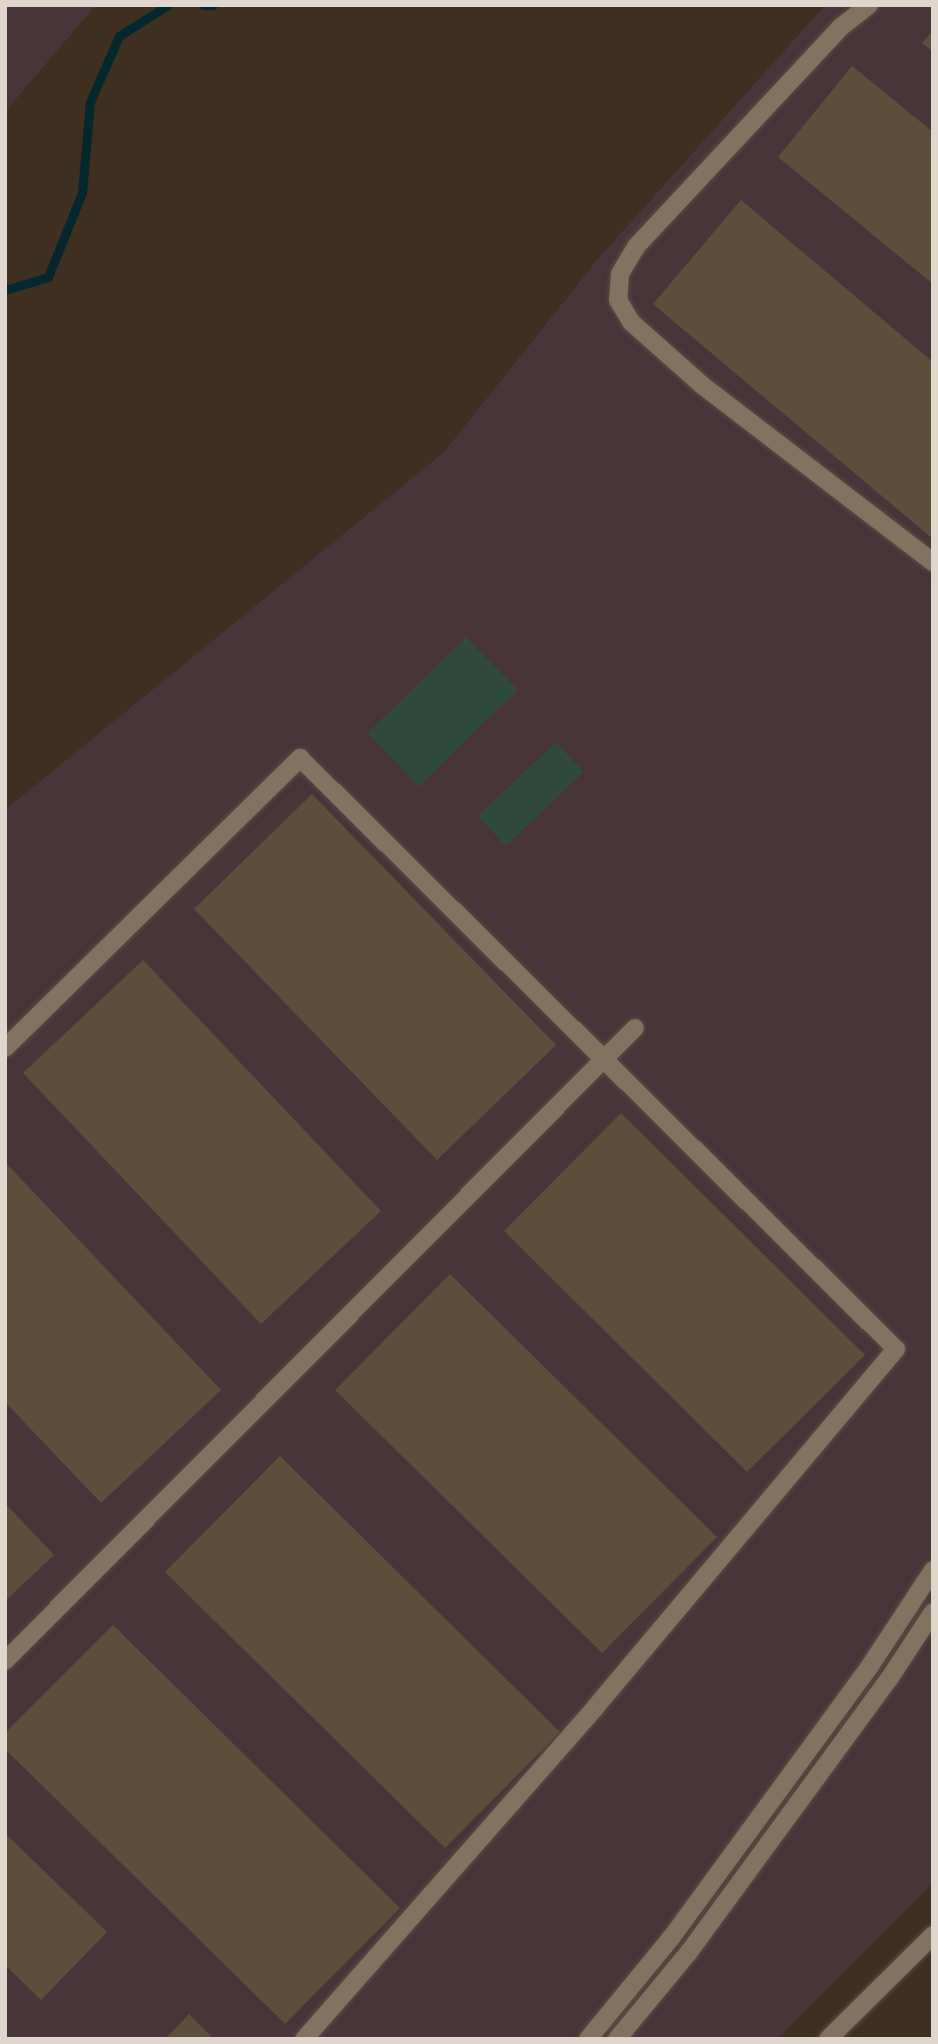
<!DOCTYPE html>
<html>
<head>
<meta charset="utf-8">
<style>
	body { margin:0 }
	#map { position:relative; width:938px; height:2044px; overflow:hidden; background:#3f2f20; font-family:Commissioner,sans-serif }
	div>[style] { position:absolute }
	.industrial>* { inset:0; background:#483439 }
	.green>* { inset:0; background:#304a3d }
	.stream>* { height:9px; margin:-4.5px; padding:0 4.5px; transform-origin:4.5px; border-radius:4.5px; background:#04282e }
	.building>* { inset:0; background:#5d4e3c }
	.roads { filter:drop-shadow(0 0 2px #5a4c40) drop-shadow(0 0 2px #5a4c40) }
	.street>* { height:18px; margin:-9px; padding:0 9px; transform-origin:9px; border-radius:9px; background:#847261 }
	.secondary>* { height:18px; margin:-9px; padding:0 9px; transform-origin:9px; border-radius:9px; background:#847261 }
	span { translate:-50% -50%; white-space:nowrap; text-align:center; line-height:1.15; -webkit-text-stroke:5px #352517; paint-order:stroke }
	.frame { position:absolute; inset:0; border:7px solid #e1d6cd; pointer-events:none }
</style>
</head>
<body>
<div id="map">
	<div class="industrial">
		<div style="clip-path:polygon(5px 5px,96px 5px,5px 112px)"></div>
		<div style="clip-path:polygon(825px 5px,933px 5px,933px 1883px,777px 2039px,5px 2039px,5px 810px,444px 452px,597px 260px)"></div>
	</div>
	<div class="green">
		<div style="clip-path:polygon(466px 637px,518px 690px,419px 787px,367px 733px)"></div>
		<div style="clip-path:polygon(556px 742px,584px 772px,506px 846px,477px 816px)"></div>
	</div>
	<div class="stream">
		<div style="left:203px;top:5px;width:10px"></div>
		<div style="left:5px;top:290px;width:45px;rotate:-16.8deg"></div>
		<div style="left:48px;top:277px;width:91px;rotate:-68deg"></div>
		<div style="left:82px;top:193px;width:91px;rotate:-85deg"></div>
		<div style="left:90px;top:102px;width:72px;rotate:-66.3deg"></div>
		<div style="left:119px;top:36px;width:58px;rotate:-32.3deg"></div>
	</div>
	<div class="building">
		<div style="clip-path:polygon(933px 30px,933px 52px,922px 43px)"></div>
		<div style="clip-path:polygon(852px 66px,933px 132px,933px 284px,778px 157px)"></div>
		<div style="clip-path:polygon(741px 200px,933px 362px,933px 539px,653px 304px)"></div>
		<div style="clip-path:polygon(312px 794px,556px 1045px,437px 1160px,194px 909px)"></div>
		<div style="clip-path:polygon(143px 960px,381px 1211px,261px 1324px,23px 1073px)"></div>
		<div style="clip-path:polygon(621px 1113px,865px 1355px,747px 1472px,504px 1231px)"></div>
		<div style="clip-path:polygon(5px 1162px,221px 1390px,101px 1503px,5px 1402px)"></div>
		<div style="clip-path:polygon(450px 1274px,717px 1537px,602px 1653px,335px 1390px)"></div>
		<div style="clip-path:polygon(280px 1456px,560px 1732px,445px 1848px,165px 1572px)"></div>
		<div style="clip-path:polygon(5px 1503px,54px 1555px,5px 1601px)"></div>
		<div style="clip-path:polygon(113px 1625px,400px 1908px,285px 2024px,5px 1749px,5px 1733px)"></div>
		<div style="clip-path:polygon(5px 1833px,107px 1932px,41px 2000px,5px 1965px)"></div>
		<div style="clip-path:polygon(189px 2014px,214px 2039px,165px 2039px)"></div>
	</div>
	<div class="roads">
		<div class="street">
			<div style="left:869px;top:5px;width:37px;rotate:142deg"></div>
			<div style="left:840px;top:28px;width:299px;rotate:133deg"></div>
			<div style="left:636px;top:247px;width:31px;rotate:121deg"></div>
			<div style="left:620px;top:274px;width:26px;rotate:94deg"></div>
			<div style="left:618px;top:300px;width:26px;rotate:59deg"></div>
			<div style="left:631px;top:322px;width:95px;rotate:41.6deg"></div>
			<div style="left:702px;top:385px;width:291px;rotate:37.5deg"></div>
			<div style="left:5px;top:1048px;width:414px;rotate:-44.5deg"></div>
			<div style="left:300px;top:758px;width:839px;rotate:44.76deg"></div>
			<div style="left:896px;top:1349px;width:468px;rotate:130deg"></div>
			<div style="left:595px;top:1708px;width:441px;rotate:131.3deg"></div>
			<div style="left:5px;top:1661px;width:893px;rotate:-45.14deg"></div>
		</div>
		<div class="secondary">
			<div style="left:588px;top:2039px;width:131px;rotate:-50.6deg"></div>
			<div style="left:671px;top:1938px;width:337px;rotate:-53.8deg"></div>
			<div style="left:870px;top:1666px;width:115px;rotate:-56.7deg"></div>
			<div style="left:617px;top:2039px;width:113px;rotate:-50.4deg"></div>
			<div style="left:689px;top:1952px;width:338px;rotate:-53.8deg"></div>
			<div style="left:889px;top:1679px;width:80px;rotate:-56.7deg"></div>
			<div style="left:828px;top:2039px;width:148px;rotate:-44.7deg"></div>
		</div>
	</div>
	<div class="frame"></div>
</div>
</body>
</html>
